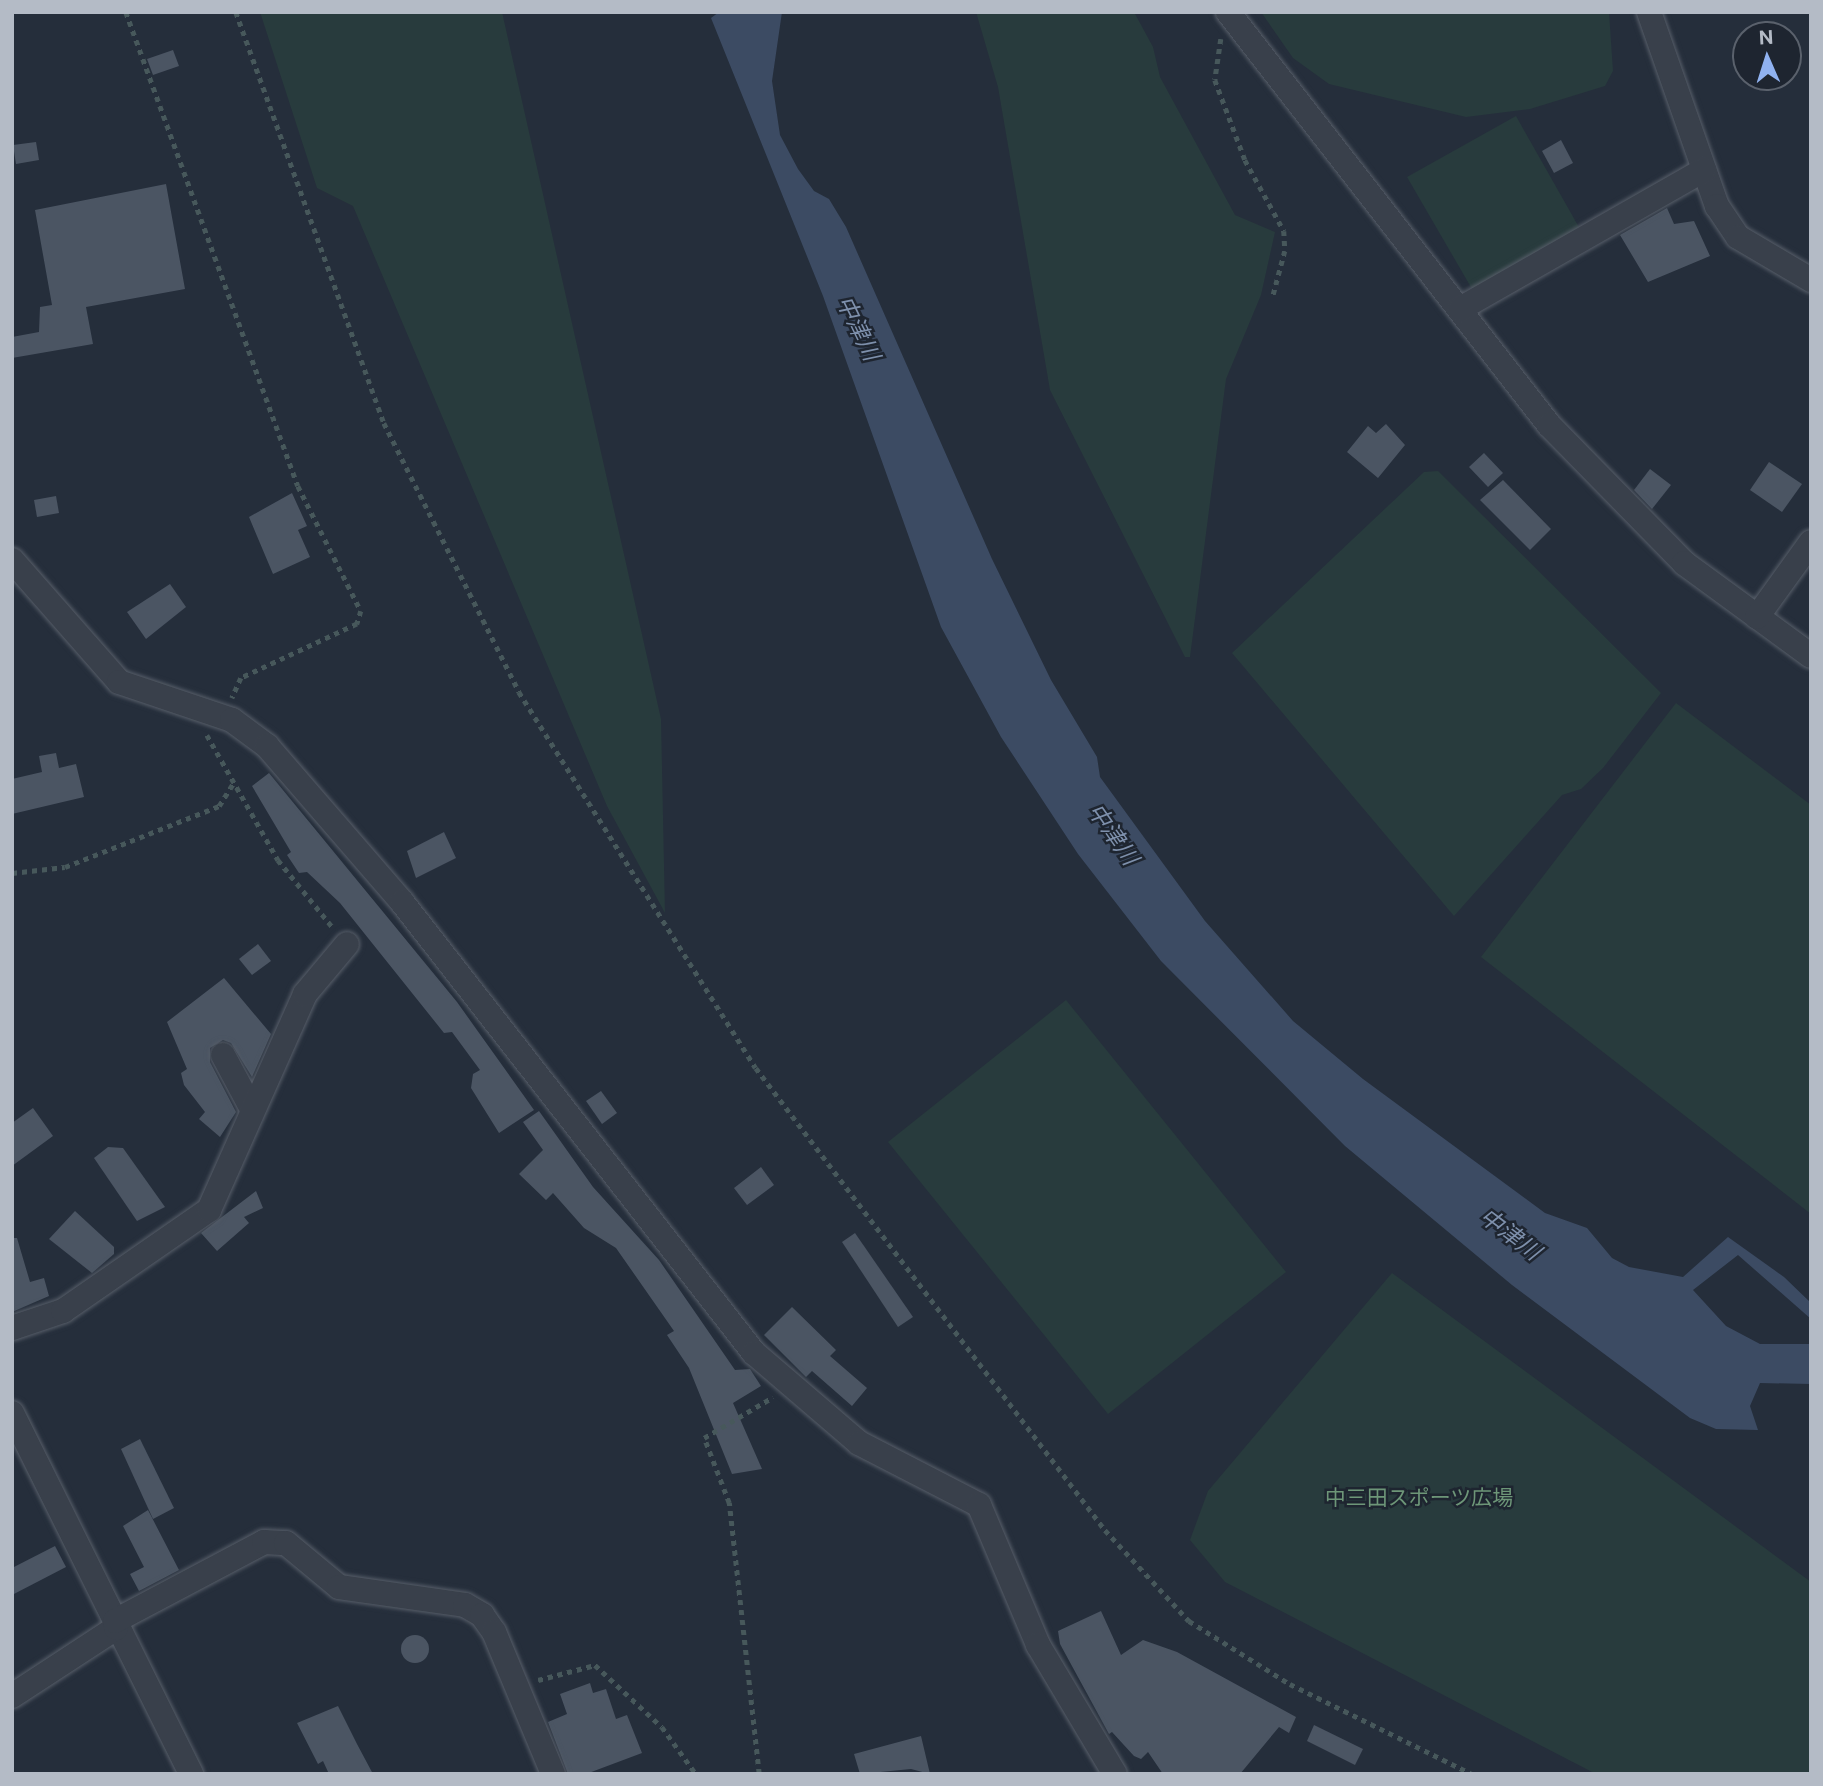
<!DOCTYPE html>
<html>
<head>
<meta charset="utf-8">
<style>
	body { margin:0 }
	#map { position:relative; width:1823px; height:1786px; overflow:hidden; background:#252e3b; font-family:"Public Sans","Noto Sans JP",sans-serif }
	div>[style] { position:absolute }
	.green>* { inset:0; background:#283b3d }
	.water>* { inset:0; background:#3c4b63 }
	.building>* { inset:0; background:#4b5563 }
	.round { border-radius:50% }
	.path>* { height:4.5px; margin-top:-2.25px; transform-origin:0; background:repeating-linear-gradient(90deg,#47585b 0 5px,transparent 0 10px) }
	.roads { filter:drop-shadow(0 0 2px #575e69) drop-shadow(0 0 2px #575e69) }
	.minor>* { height:24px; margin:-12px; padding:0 12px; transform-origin:12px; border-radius:12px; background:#39404b }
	span { translate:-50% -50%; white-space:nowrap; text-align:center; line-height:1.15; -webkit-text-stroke:5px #1e2530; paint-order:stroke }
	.park-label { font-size:21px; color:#6d9678 }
	.water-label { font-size:23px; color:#7e90ac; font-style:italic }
	.frame { position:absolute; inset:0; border:14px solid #b4bbc6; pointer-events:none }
	.north { position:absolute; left:1732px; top:21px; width:70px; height:70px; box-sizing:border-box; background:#1e2530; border:2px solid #5a616c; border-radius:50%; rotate:357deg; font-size:19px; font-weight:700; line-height:28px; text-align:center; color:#b4bbc6 }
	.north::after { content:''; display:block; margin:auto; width:24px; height:32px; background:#90b2f0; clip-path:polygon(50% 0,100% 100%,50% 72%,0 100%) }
</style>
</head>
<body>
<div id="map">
	<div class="green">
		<div style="clip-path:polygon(260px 12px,502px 12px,661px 719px,665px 913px,607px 806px,353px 206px,317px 188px)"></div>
		<div style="clip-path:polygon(976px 12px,1134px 12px,1153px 47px,1160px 77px,1235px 215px,1275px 232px,1261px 295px,1226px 379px,1190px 657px,1185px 657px,1050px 390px,998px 87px)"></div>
		<div style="clip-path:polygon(1261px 12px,1609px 12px,1613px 71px,1605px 86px,1530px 109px,1466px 117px,1329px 84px,1293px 58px)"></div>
		<div style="clip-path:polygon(1516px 116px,1580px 229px,1472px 289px,1407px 177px)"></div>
		<div style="clip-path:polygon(1438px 471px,1661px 693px,1603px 768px,1581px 789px,1562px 795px,1454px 916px,1232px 653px,1424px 472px)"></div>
		<div style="clip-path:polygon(1676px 703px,1811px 805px,1811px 1214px,1481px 957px)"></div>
		<div style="clip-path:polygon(1066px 1000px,1286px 1272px,1108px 1414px,888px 1142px)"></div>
		<div style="clip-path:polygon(1392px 1273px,1811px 1582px,1811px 1774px,1596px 1774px,1225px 1582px,1190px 1540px,1208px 1491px)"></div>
	</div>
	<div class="water">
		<div style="clip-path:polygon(719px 12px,782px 12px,772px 81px,780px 135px,798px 169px,814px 191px,829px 199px,846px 227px,992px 559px,1051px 680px,1097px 757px,1100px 777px,1205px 921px,1293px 1021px,1363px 1079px,1545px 1213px,1587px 1228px,1612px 1258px,1629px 1267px,1683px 1277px,1728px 1237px,1784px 1277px,1811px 1303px,1811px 1319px,1738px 1255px,1693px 1290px,1726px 1326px,1760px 1344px,1811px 1344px,1811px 1384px,1760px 1383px,1750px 1406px,1758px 1430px,1716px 1429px,1690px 1418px,1512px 1285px,1345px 1146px,1161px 961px,1078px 854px,1001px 737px,941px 627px,823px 296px,711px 18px)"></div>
	</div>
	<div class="building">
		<div style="clip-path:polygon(173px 50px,179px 66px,153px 75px,147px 59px)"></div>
		<div style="clip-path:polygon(1561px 140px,1573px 163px,1554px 173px,1542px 151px)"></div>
		<div style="clip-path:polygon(36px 142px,39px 160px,16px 164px,13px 145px)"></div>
		<div style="clip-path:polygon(166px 184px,185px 289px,86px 307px,93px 344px,12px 358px,12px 337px,39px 332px,40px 307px,52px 305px,35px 210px)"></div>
		<div style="clip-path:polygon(1667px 208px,1674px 224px,1694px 221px,1710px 256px,1648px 282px,1620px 235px)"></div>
		<div style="clip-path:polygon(1386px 424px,1405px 445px,1378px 478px,1347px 452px,1368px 426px,1376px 433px)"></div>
		<div style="clip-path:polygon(1484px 453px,1503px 473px,1488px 487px,1469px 467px)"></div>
		<div style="clip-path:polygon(1769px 462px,1802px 484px,1782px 512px,1750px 490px)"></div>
		<div style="clip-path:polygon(1650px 469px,1671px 485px,1652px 509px,1634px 490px)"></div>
		<div style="clip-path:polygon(1503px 480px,1551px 529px,1530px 550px,1480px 500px)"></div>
		<div style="clip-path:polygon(292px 493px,307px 526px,298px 530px,310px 557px,273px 574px,249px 517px)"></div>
		<div style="clip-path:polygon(56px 496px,59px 513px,37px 517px,34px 500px)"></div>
		<div style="clip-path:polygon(170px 584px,186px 607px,146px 639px,127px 612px)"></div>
		<div style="clip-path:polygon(56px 753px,59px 768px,76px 764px,84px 797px,12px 814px,12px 779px,42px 772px,39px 756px)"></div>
		<div style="clip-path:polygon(269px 773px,457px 1002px,534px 1110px,499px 1133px,471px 1088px,473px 1074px,480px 1070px,452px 1032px,444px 1033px,340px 903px,307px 872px,299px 873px,287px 855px,291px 852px,252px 786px)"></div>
		<div style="clip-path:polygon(444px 832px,456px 858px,416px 878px,407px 851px)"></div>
		<div style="clip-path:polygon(258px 944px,271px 961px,252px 975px,239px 959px)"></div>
		<div style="clip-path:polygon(224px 978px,271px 1034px,252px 1077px,231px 1043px,223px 1040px,210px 1048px,210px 1062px,236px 1112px,220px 1137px,199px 1119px,205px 1112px,184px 1085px,181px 1073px,187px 1069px,167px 1022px)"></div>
		<div style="clip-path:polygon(601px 1091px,617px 1113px,602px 1124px,586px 1101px)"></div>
		<div style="clip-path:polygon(33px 1108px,53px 1136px,12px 1166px,12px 1123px)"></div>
		<div style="clip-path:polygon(539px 1111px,593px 1187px,659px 1260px,735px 1370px,750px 1369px,761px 1386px,733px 1403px,762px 1469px,732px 1474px,689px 1368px,667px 1335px,674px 1331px,616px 1248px,584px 1228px,553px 1193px,546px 1200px,519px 1174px,543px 1150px,523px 1122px)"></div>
		<div style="clip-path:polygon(108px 1147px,123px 1148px,165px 1207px,137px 1221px,94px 1158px)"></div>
		<div style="clip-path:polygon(761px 1167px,774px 1185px,747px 1205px,734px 1188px)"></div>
		<div style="clip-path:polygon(256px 1191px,263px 1208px,244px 1217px,249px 1223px,217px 1251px,201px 1233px)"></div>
		<div style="clip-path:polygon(75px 1211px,114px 1247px,114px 1254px,92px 1273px,49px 1239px)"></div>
		<div style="clip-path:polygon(855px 1233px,913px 1317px,898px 1327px,842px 1242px)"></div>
		<div style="clip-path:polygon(12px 1238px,17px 1238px,30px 1282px,44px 1278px,49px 1296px,12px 1312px)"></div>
		<div style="clip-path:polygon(792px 1307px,836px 1350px,830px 1356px,867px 1388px,852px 1406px,812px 1371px,806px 1377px,764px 1335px)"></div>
		<div style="clip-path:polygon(140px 1439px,174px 1508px,153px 1519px,121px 1449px)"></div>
		<div style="clip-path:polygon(148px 1510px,179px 1570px,139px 1591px,130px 1574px,144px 1567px,123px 1526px)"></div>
		<div style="clip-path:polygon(55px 1546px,66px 1567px,12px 1595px,12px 1568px)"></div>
		<div style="clip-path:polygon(1101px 1611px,1121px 1655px,1143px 1640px,1177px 1652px,1296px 1717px,1289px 1733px,1279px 1727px,1240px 1774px,1163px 1774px,1148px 1752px,1141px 1759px,1134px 1756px,1112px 1732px,1109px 1734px,1060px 1644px,1058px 1631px)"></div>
		<div class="round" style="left:401px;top:1635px;width:28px;height:28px"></div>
		<div style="clip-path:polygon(590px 1683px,593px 1693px,606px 1689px,616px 1719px,627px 1715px,642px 1753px,586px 1774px,568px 1774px,548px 1722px,567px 1714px,560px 1694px)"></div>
		<div style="clip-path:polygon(338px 1706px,357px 1744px,373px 1774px,329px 1774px,323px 1761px,318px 1764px,297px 1723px)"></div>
		<div style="clip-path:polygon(1314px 1725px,1363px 1749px,1355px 1765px,1307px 1741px)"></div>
		<div style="clip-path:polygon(921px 1736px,930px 1774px,911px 1769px,860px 1774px,854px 1754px)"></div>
	</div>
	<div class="path">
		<div style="left:126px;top:12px;width:504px;rotate:70.06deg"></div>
		<div style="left:298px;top:486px;width:140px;rotate:63.3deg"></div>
		<div style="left:361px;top:611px;width:14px;rotate:107deg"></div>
		<div style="left:357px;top:624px;width:128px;rotate:155deg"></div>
		<div style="left:241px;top:678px;width:22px;rotate:114deg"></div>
		<div style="left:236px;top:12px;width:437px;rotate:70.2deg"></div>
		<div style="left:384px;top:423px;width:301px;rotate:63.3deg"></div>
		<div style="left:519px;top:692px;width:444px;rotate:57.8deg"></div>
		<div style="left:756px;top:1068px;width:579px;rotate:52.93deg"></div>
		<div style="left:1105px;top:1530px;width:124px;rotate:47.3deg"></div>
		<div style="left:1189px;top:1621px;width:119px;rotate:32deg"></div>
		<div style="left:1290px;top:1684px;width:203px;rotate:26.3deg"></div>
		<div style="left:1221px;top:39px;width:41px;rotate:98.3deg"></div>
		<div style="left:1215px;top:80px;width:85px;rotate:69.4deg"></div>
		<div style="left:1245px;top:160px;width:81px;rotate:61.2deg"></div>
		<div style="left:1284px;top:231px;width:20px;rotate:87deg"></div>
		<div style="left:1285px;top:251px;width:47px;rotate:104.9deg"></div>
		<div style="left:207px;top:735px;width:144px;rotate:60.4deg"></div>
		<div style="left:278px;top:860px;width:89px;rotate:50.9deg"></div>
		<div style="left:12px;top:873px;width:53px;rotate:-6.5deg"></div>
		<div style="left:65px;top:867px;width:166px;rotate:-21.6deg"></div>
		<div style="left:219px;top:806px;width:28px;rotate:-58deg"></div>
		<div style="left:538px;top:1680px;width:59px;rotate:-14.7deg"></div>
		<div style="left:595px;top:1665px;width:91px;rotate:42.8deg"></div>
		<div style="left:662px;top:1727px;width:58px;rotate:54.1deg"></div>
		<div style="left:759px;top:1774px;width:273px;rotate:-96.3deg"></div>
		<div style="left:729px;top:1503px;width:70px;rotate:-111deg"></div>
		<div style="left:704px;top:1438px;width:80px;rotate:-30.7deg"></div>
	</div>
	<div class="roads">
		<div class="minor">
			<div style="left:1228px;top:12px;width:523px;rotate:52.14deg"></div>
			<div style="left:1549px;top:425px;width:193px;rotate:45.6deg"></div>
			<div style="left:1684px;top:563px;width:157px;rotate:36.2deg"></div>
			<div style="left:1649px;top:12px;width:206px;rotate:70.7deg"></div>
			<div style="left:1717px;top:206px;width:37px;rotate:56deg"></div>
			<div style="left:1738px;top:237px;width:85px;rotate:30.5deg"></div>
			<div style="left:1460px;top:309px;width:281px;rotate:-29.7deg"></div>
			<div style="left:12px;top:560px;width:162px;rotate:48.7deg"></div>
			<div style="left:119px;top:682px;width:119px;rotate:18.6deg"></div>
			<div style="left:232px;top:720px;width:44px;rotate:36.6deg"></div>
			<div style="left:267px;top:746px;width:206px;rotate:49.1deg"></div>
			<div style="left:402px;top:902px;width:572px;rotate:52.03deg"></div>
			<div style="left:754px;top:1353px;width:138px;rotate:40.6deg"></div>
			<div style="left:859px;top:1443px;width:135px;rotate:27.3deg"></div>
			<div style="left:979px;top:1505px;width:152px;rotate:67.1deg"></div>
			<div style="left:1038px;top:1645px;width:150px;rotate:59.2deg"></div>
			<div style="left:1757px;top:617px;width:92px;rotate:-54.2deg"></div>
			<div style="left:223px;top:1055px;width:61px;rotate:61.8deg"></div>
			<div style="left:12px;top:1328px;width:54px;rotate:-18.4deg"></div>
			<div style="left:63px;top:1311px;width:178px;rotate:-34.7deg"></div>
			<div style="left:209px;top:1210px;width:236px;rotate:-66deg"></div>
			<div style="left:305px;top:994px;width:65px;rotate:-50deg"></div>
			<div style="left:12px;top:1413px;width:403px;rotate:63.6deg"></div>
			<div style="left:12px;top:1696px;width:124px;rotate:-33.2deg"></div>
			<div style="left:116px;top:1628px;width:7px;rotate:-98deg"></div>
			<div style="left:115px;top:1621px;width:169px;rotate:-27.9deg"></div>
			<div style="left:264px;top:1542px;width:22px;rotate:3deg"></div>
			<div style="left:286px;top:1543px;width:69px;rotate:39.7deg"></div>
			<div style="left:339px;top:1587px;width:127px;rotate:8.1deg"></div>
			<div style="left:465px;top:1605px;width:20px;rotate:30deg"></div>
			<div style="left:482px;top:1615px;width:21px;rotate:55deg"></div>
			<div style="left:494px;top:1632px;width:154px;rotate:67.4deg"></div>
		</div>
	</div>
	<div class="park-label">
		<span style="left:1419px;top:1498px">中三田スポーツ広場</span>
	</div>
	<div class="water-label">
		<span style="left:858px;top:328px;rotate:64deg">中津川</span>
		<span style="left:1113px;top:834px;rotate:55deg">中津川</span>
		<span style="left:1510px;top:1234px;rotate:37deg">中津川</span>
	</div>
	<div class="frame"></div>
	<div class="north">N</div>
</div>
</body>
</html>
